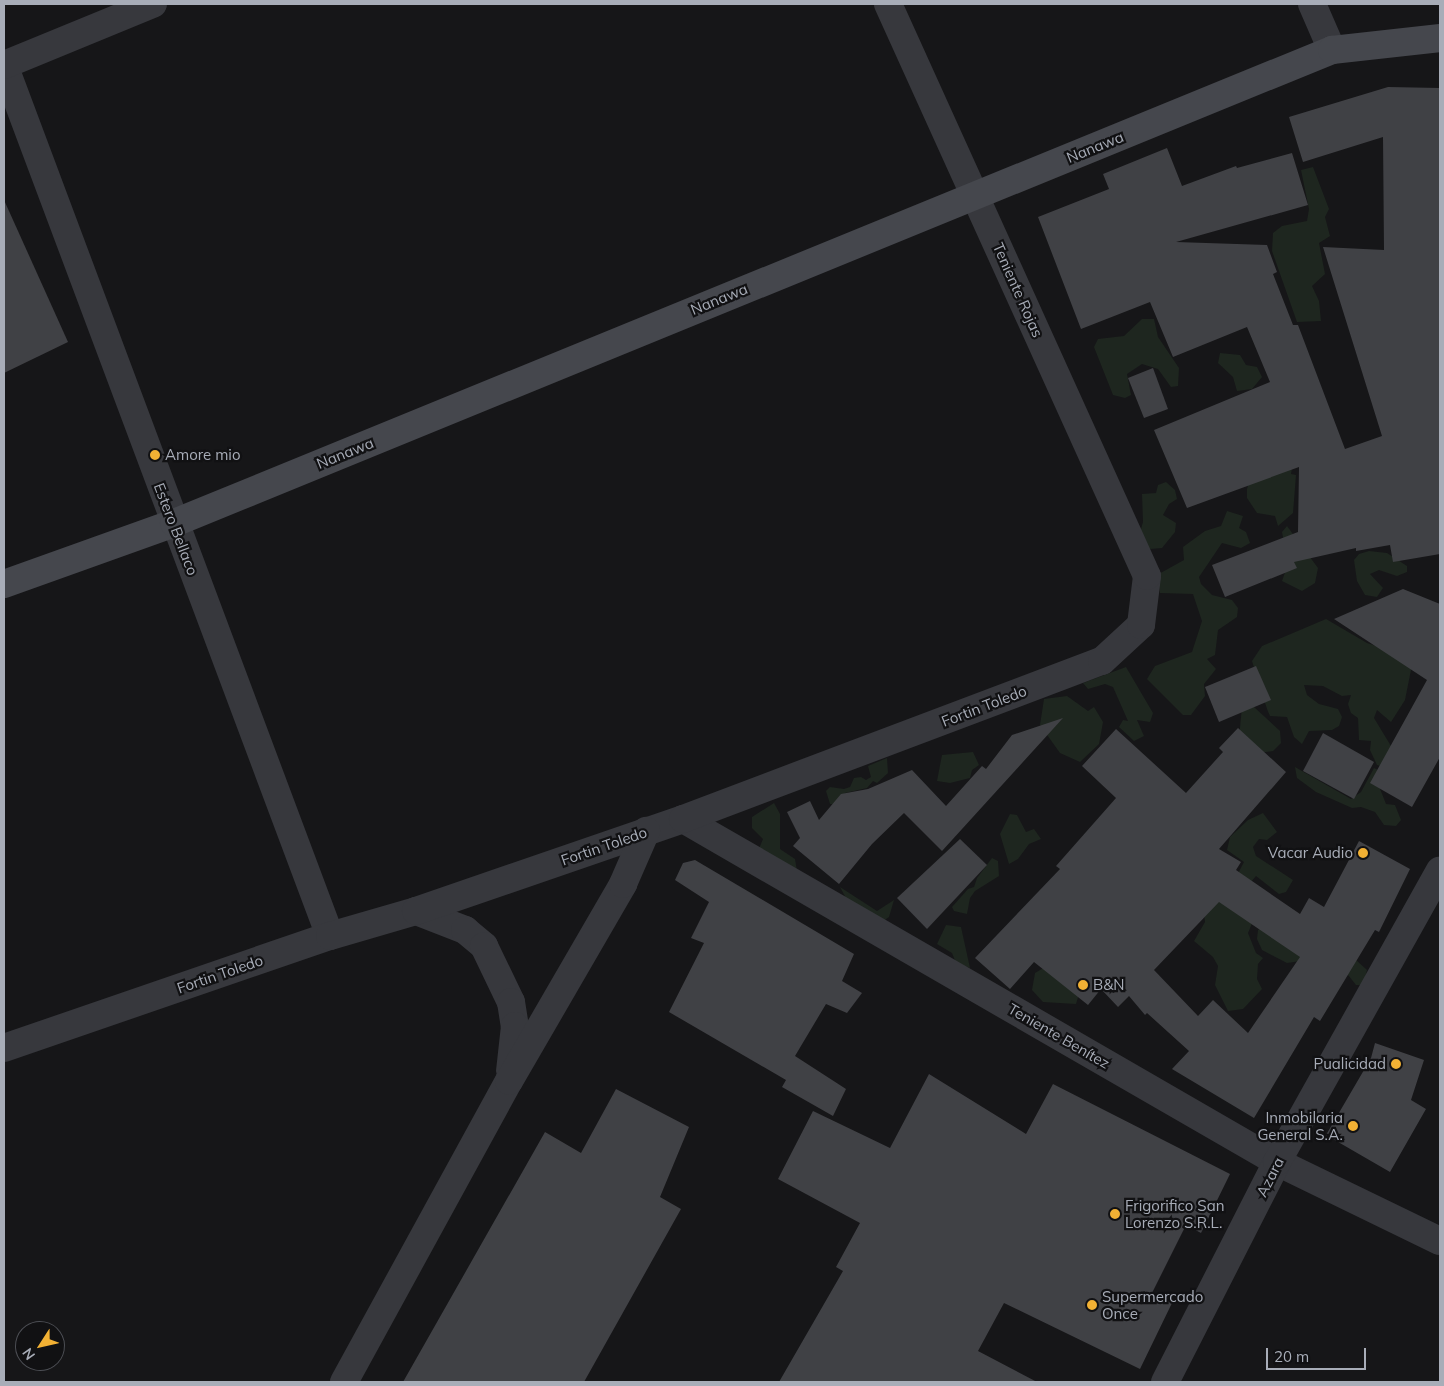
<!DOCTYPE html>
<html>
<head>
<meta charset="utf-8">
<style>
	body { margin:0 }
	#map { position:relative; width:1444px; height:1386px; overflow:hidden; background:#161618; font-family:Mulish,sans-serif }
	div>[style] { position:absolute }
	.green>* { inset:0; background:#1e261f }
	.building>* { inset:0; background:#404145 }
	.street>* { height:28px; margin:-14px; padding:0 14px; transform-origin:14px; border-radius:14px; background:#37383d }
	.secondary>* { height:28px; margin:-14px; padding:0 14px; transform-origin:14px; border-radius:14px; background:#45474d }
	.dots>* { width:14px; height:14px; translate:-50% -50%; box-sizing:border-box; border:2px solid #111113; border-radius:50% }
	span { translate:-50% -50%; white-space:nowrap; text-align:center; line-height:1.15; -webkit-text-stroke:4.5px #111113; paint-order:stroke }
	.street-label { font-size:15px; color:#a8adb8 }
	.poi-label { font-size:15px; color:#a8adb8 }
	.left { translate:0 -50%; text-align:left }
	.right { translate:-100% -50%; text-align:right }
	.frame { position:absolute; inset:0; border:5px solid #a8adb8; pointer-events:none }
	.north { position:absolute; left:15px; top:1321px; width:50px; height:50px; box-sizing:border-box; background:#111113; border:1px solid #4d4f55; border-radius:50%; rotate:235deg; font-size:14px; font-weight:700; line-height:20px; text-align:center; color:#a8adb8 }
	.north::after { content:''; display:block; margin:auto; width:18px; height:22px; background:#f2b134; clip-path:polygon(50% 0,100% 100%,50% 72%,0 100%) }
	.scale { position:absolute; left:1266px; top:1348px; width:100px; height:22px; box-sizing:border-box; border:2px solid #a8adb8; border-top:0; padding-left:6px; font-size:15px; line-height:18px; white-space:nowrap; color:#a8adb8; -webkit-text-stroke:4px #111113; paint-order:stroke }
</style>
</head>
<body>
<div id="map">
	<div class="green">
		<div style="clip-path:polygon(1313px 167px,1329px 209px,1325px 217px,1330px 236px,1319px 243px,1325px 274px,1312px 286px,1319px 301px,1321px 321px,1297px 322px,1272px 251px,1273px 233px,1282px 226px,1307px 221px,1309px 209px,1301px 170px)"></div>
		<div style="clip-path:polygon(1142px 319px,1154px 319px,1158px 337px,1179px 368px,1178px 386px,1171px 387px,1158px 369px,1142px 364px,1127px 374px,1131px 395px,1125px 398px,1113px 395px,1094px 347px,1098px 339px,1124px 336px)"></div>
		<div style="clip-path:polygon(1220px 353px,1240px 355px,1246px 365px,1257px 367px,1262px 377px,1252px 389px,1237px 391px,1233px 377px,1218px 363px)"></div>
		<div style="clip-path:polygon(1294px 458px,1291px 474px,1296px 475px,1293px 513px,1278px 526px,1275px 516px,1257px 513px,1247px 498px,1247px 489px,1251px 474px)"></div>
		<div style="clip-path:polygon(1166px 482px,1175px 490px,1177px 499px,1169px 504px,1163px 515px,1176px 523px,1175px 532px,1162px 548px,1150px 549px,1139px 536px,1143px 522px,1142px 494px,1156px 493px,1158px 485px)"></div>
		<div style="clip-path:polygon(1227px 511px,1243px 516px,1239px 528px,1246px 532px,1250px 543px,1241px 548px,1222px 543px,1199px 577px,1201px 584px,1212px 595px,1232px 600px,1238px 608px,1237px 617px,1218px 630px,1215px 655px,1207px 659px,1216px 669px,1204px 684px,1205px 696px,1191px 715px,1183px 715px,1147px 679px,1155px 666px,1192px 652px,1202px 621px,1193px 594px,1160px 593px,1157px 575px,1184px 560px,1183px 547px,1205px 531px,1221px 526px)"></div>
		<div style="clip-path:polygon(1287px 526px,1318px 568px,1315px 583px,1302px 591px,1282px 581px,1288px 564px,1282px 532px)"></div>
		<div style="clip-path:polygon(1369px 551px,1387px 553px,1407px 566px,1407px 572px,1397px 576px,1379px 570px,1370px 574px,1383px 588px,1377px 597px,1365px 595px,1357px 581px,1354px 560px,1359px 554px)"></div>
		<div style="clip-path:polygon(1326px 619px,1367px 643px,1407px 656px,1412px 665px,1405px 700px,1391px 722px,1377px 710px,1374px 718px,1394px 751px,1398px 771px,1377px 765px,1370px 750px,1371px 741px,1359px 740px,1358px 718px,1351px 713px,1348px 704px,1351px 695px,1342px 696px,1323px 686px,1304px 685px,1307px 695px,1319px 704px,1338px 709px,1342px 717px,1339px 726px,1332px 730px,1309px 731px,1302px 744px,1294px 737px,1287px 717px,1270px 716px,1267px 709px,1252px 661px,1262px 646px)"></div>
		<div style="clip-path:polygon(1126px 667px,1153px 713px,1150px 722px,1137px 720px,1144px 736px,1134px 741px,1119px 727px,1123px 720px,1128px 721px,1113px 687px,1105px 684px,1088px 689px,1083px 683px)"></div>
		<div style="clip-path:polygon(1067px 696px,1088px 711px,1094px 707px,1103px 722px,1099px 744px,1080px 762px,1060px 753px,1040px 725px,1044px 699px)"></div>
		<div style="clip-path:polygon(1242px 707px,1254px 707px,1280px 731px,1281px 743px,1273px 751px,1258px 753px,1239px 738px)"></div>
		<div style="clip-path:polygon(973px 752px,979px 765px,972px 770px,970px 778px,950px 783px,937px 781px,942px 755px)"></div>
		<div style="clip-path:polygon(887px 758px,888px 773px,877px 783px,873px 781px,867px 788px,845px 793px,840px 805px,830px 804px,826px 791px,830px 787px,844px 789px,850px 787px,854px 778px,861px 777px,866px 780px,871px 777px,868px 766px)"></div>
		<div style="clip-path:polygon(1295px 767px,1351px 799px,1361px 792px,1374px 768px,1378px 770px,1375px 776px,1386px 804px,1395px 805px,1401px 820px,1396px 826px,1384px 825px,1375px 812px,1361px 807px,1352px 808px,1316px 792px,1297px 778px)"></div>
		<div style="clip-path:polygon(774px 803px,780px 814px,780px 849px,795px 859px,799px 883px,758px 851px,763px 839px,752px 828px,752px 817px)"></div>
		<div style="clip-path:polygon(1263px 813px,1277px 832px,1267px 840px,1259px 839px,1253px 847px,1256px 856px,1293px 880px,1286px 892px,1279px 894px,1256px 876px,1244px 890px,1234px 881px,1244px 862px,1227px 850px,1230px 837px,1248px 820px)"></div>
		<div style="clip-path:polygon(1010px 814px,1017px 815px,1026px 832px,1034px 829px,1041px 839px,1029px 844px,1018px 859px,1009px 864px,1000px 834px)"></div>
		<div style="clip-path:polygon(992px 858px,998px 861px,999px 876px,975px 891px,970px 898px,967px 914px,954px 911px,952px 907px,968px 889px,974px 887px,977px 878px)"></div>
		<div style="clip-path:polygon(840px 887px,877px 911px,894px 900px,889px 917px,879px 924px,847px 900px)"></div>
		<div style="clip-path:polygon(1209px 894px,1253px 921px,1248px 933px,1256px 953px,1263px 958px,1258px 964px,1257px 979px,1262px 989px,1243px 1009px,1228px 1011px,1215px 985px,1218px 966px,1213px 957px,1194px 941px,1205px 922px,1204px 914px)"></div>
		<div style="clip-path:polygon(1272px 921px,1291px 924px,1301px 961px,1287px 963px,1262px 950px,1257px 939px,1258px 930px)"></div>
		<div style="clip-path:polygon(946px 925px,961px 927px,970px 968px,956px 963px,952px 953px,937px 944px)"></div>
		<div style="clip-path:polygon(1355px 959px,1367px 970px,1363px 985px,1356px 985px,1341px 966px)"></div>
		<div style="clip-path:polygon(1045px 967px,1079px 994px,1076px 1004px,1043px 1002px,1032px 990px,1035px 973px)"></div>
	</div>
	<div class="building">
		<div style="clip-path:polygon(1388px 87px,1440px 88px,1440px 554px,1393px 562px,1390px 545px,1356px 551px,1356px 548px,1294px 562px,1297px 568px,1225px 597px,1212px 565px,1298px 532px,1299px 467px,1187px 508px,1154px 430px,1270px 382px,1247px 327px,1173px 357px,1150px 302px,1081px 329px,1038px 217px,1109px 189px,1103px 174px,1167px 148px,1182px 186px,1236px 166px,1237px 168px,1292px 153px,1308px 205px,1176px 242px,1267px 245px,1277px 272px,1273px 274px,1293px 325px,1298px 325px,1345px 449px,1382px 436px,1323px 247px,1384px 250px,1383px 137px,1303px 162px,1289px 117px)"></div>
		<div style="clip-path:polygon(4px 200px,68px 342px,4px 373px)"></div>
		<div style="clip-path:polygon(1153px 368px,1168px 409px,1144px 418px,1128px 378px)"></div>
		<div style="clip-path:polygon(1403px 589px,1440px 604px,1440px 757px,1412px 807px,1370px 783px,1427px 680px,1334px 619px)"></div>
		<div style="clip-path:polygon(1256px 666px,1271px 700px,1219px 722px,1205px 687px)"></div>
		<div style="clip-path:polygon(1063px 718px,942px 851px,904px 813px,872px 844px,839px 884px,793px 846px,800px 838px,787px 812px,810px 801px,819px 820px,841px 794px,868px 789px,912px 770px,946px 806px,982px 766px,986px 769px,1012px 735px)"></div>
		<div style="clip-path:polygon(evenodd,1238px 728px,1286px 772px,1219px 849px,1241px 862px,1236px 870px,1300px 914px,1309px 898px,1324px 907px,1359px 841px,1410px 869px,1379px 932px,1375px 930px,1320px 1021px,1314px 1017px,1254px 1118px,1172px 1069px,1189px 1051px,1147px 1013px,1145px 1015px,1129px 996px,1118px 1007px,1101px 989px,1088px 1005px,1034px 962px,1010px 989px,975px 958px,1060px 869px,1056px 866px,1116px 798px,1082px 766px,1116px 729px,1186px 793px,1223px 752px,1219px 748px,1238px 728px,1219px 902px,1300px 957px,1248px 1033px,1213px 1000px,1198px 1016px,1154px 970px,1219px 902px)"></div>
		<div style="clip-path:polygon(1323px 733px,1374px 762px,1354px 799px,1303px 771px)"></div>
		<div style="clip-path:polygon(960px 839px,987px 865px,927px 929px,897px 898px)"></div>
		<div style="clip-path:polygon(695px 860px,854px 954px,842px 981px,862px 993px,847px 1013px,826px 1004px,795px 1056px,846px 1089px,833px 1116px,782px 1087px,786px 1080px,669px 1012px,704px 943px,691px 938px,709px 902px,675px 880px,683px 863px)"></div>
		<div style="clip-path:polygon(1375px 1043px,1424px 1060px,1411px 1100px,1426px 1109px,1390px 1172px,1326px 1135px,1371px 1058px)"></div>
		<div style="clip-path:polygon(929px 1074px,1026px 1134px,1053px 1084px,1230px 1174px,1201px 1233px,1186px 1225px,1152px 1293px,1172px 1303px,1140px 1369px,1004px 1303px,978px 1351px,1037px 1382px,779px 1382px,843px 1271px,836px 1267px,860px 1223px,778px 1179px,813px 1111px,890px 1148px)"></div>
		<div style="clip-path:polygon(616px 1089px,689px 1127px,660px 1197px,681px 1209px,584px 1382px,403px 1382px,545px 1132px,581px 1153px)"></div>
	</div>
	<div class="street">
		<div style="left:1312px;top:4px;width:50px;rotate:66.5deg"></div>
		<div style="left:4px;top:65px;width:930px;rotate:69.48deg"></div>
		<div style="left:4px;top:65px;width:161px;rotate:-22.3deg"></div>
		<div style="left:683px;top:819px;width:686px;rotate:30deg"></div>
		<div style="left:1277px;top:1162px;width:181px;rotate:25.9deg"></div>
		<div style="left:416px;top:911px;width:53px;rotate:21.2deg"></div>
		<div style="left:465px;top:930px;width:25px;rotate:40deg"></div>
		<div style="left:484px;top:946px;width:62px;rotate:64.3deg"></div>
		<div style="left:511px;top:1002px;width:24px;rotate:81deg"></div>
		<div style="left:515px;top:1026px;width:45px;rotate:96.3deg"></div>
		<div style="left:4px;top:1048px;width:345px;rotate:-19deg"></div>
		<div style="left:330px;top:936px;width:90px;rotate:-16.2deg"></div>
		<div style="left:416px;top:911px;width:282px;rotate:-19deg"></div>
		<div style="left:683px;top:819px;width:448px;rotate:-20.7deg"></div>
		<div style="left:1102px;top:661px;width:53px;rotate:-42.7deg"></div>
		<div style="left:1141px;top:625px;width:49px;rotate:-83deg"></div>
		<div style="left:1147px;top:576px;width:628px;rotate:-114.36deg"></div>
		<div style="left:344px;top:1382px;width:343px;rotate:-61.3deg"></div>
		<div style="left:509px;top:1081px;width:228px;rotate:-59.9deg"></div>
		<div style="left:623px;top:884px;width:58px;rotate:-66.5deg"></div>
		<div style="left:1165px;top:1382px;width:247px;rotate:-63deg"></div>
		<div style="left:1277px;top:1162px;width:334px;rotate:-60.8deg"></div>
	</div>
	<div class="secondary">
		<div style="left:4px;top:584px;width:181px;rotate:-19.7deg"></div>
		<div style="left:174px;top:523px;width:1251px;rotate:-22.22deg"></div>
		<div style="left:1332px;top:50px;width:109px;rotate:-6.3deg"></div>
	</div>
	<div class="dots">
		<div style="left:155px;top:455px;background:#f2b134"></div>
		<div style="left:1363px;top:853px;background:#f2b134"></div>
		<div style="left:1083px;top:985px;background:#f2b134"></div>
		<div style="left:1396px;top:1064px;background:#f2b134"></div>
		<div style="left:1353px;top:1126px;background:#f2b134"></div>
		<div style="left:1115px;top:1214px;background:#f2b134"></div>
		<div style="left:1092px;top:1305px;background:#f2b134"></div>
	</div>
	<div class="street-label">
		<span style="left:1095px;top:147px;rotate:-22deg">Nanawa</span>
		<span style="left:1018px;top:290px;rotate:66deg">Teniente Rojas</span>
		<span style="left:719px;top:299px;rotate:-22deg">Nanawa</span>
		<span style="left:345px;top:453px;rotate:-22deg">Nanawa</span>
		<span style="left:176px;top:529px;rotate:69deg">Estero Bellaco</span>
		<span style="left:984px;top:706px;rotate:-21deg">Fortin Toledo</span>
		<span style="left:604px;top:846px;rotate:-19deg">Fortin Toledo</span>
		<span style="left:220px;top:974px;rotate:-19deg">Fortin Toledo</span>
		<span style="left:1059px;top:1036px;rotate:30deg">Teniente Benítez</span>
		<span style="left:1270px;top:1177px;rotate:-63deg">Azara</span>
	</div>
	<div class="poi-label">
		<span class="left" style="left:165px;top:455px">Amore mio</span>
		<span class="right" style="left:1353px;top:853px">Vacar Audio</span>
		<span class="left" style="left:1093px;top:985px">B&amp;N</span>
		<span class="right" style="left:1386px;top:1064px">Pualicidad</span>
		<span class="right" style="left:1343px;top:1126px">Inmobilaria<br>General S.A.</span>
		<span class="left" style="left:1125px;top:1214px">Frigorifico San<br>Lorenzo S.R.L.</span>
		<span class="left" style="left:1102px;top:1305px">Supermercado<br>Once</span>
	</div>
	<div class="frame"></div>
	<div class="north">N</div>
	<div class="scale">20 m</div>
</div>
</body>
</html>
